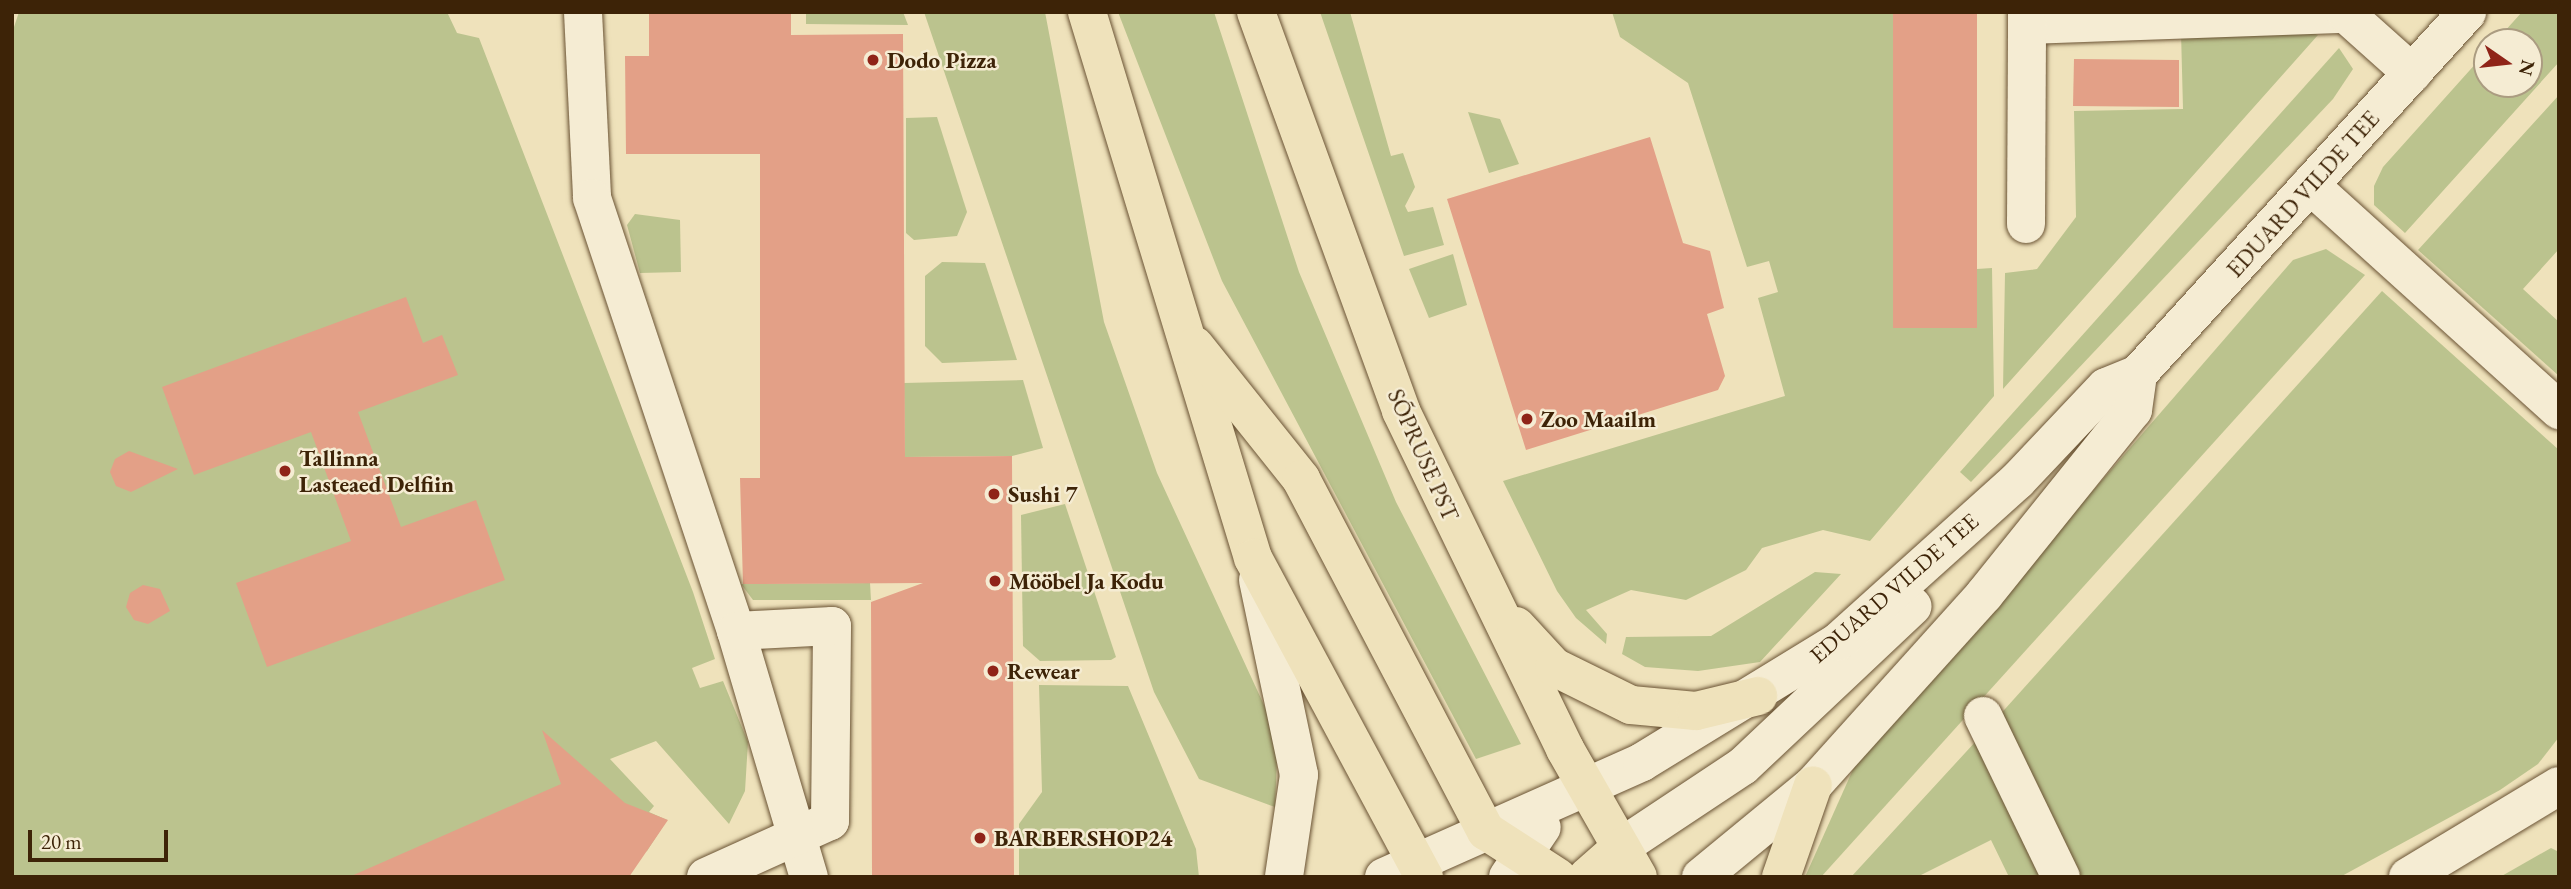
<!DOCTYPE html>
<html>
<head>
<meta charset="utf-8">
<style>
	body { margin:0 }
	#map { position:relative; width:2571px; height:889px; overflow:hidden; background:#efe2bb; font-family:"EB Garamond",serif }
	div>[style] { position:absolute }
	.green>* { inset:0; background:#bbc38e }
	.building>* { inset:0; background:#e3a087 }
	.roads { filter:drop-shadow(0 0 2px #6a5334) drop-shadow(0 0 2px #6a5334) }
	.minor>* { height:38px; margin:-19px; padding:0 19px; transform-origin:19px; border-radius:19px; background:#f5ecd3 }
	.major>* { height:38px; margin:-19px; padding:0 19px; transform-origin:19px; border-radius:19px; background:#efe2bb }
	.dots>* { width:19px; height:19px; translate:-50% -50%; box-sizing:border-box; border:4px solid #f5ecd3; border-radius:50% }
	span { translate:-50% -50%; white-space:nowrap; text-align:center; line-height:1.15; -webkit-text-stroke:5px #f5ecd3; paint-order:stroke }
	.poi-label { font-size:23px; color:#3d2307; font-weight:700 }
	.left { translate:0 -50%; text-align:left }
	.street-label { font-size:23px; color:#3d2307 }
	.frame { position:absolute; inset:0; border:14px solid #3d2307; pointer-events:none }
	.north { position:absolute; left:2473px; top:28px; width:70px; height:70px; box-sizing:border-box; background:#f5ecd3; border:2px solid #ab9c81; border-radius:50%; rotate:104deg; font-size:19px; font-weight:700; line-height:28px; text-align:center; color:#3d2307 }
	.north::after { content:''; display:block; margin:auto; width:24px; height:32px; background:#8f2418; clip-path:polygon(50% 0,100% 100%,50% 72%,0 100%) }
	.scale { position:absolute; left:28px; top:830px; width:140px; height:32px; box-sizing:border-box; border:4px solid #3d2307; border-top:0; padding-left:9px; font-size:21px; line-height:24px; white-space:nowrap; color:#3d2307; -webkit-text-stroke:5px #f5ecd3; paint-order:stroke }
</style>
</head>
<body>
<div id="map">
	<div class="green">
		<div style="clip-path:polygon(19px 12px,447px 12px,457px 33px,479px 38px,693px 592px,715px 659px,692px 668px,700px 688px,723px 681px,748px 742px,745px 791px,729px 824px,656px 741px,610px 759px,654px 806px,649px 812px,667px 820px,647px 851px,618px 868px,622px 877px,12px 877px,12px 33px)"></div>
		<div style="clip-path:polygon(806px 12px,903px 12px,908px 25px,806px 24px)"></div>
		<div style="clip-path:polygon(924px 12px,1045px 12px,1104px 322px,1157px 473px,1270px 718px,1277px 758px,1275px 807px,1199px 779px,1154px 692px)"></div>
		<div style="clip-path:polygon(1118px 12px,1214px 12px,1299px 272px,1396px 502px,1521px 744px,1476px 759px,1222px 281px)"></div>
		<div style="clip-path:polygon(1320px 12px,1350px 12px,1391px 156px,1403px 153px,1415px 187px,1405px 206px,1408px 212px,1433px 207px,1444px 245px,1404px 256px)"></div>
		<div style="clip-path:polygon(1612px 12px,1893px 12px,1977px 269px,1992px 268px,1994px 396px,1870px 541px,1823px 530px,1762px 548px,1746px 570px,1686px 600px,1631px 590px,1586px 610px,1607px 634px,1606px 644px,1576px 618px,1557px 591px,1503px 481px,1785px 396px,1758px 298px,1778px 292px,1769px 261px,1747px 267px,1688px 83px,1620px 37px)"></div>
		<div style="clip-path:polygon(2522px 12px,2559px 12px,2559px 62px,2405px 233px,2374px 205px,2374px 186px,2383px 167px,2487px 51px,2487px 84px,2529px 84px,2529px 42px,2495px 42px)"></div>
		<div style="clip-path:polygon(2301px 29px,2318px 35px,2003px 389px,2005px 273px,2037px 269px,2076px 217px,2074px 111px,2183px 109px,2181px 32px)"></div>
		<div style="clip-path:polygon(2339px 48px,2353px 69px,2333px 99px,1971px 482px,1960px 472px)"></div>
		<div style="clip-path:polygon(2559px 95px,2559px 249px,2523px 289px,2559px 322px,2559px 376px,2418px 250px)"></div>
		<div style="clip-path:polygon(1468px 112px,1500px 119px,1519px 164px,1489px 173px)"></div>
		<div style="clip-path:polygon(937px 117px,967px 212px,957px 236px,914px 240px,906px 233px,906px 118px)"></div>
		<div style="clip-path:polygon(635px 214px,680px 220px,681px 272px,640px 273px,627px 225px)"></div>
		<div style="clip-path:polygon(2326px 249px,2365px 275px,1821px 877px,1805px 877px,1855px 765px,2293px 260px)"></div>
		<div style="clip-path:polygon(1453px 254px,1467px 305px,1429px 318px,1409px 269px)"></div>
		<div style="clip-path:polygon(942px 262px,985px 263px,1017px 360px,942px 363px,925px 346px,925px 276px)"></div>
		<div style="clip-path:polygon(2382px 291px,2559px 450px,2559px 737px,2538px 764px,2500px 790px,2340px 877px,2076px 877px,1996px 719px)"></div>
		<div style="clip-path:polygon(1023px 380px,1043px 448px,1012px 456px,905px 457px,904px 383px)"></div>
		<div style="clip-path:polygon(1065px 504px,1116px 657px,1111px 660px,1040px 661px,1023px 646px,1021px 515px)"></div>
		<div style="clip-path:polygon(1815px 572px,1841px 574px,1760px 662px,1698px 671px,1645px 667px,1622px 654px,1626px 637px,1711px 636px)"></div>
		<div style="clip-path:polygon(870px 583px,871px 600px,753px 600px,741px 584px)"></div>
		<div style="clip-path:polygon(1039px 685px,1128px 686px,1196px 849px,1199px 877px,1019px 877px,1019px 824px,1042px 792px)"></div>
		<div style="clip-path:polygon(1977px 740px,2045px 877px,2009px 877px,1991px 840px,1917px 877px,1851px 877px)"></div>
		<div style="clip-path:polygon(2551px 848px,2559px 852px,2559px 877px,2500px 877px)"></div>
	</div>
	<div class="building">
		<div style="clip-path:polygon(649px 12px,791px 12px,791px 35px,903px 34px,905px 457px,1012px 456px,1014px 877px,872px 877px,871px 602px,923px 583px,743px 584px,740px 478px,760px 478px,760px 154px,626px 154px,625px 56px,649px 56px)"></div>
		<div style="clip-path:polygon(1893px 12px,1977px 12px,1977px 328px,1893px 328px)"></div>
		<div style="clip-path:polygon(2074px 59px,2179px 60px,2179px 107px,2073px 106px)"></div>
		<div style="clip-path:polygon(1650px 137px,1683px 243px,1710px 251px,1724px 308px,1707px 314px,1725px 376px,1718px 390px,1526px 450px,1447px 199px)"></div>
		<div style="clip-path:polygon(406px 297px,423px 343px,442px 335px,458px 375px,358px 412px,401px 527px,476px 500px,505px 580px,267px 667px,236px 583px,351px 541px,311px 432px,194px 475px,162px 387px)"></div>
		<div style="clip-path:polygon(129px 451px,178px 469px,131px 492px,116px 486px,110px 472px,115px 459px)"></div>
		<div style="clip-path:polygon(143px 585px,160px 589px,170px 611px,148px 624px,134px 620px,126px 607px,130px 593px)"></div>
		<div style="clip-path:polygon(542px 730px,625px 803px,668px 820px,629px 877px,349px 877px,561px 784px)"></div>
	</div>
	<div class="roads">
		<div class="minor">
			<div style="left:583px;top:12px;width:186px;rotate:87.2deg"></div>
			<div style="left:592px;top:198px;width:456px;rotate:71.6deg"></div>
			<div style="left:736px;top:631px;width:257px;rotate:73.5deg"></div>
			<div style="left:2027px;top:12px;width:13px;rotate:90deg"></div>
			<div style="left:2027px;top:25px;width:319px;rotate:-2deg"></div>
			<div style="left:2346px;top:14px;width:89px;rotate:41.8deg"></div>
			<div style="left:2310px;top:185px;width:336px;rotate:42.1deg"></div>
			<div style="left:2026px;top:224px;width:199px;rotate:-89.7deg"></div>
			<div style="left:1258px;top:580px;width:199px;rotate:78.1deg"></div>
			<div style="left:1299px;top:775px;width:103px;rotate:98.4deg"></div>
			<div style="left:1983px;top:716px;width:179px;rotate:64.2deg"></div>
			<div style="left:1621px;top:847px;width:146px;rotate:-33.6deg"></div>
			<div style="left:1743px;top:766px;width:233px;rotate:-43.3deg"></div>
			<div style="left:706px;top:877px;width:136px;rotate:-24.3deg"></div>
			<div style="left:830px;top:821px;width:195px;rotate:-89.4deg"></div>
			<div style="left:832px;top:626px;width:96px;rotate:177deg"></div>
			<div style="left:1384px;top:877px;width:282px;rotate:-24deg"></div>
			<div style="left:1642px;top:762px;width:230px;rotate:-31.5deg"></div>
			<div style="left:1838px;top:642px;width:241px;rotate:-42deg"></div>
			<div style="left:2017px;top:481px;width:129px;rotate:-46.6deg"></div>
			<div style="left:2106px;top:387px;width:35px;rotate:-22deg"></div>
			<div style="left:2138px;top:374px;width:489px;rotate:-47.7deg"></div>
			<div style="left:1508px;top:877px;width:60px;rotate:-55.8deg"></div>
			<div style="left:1701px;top:877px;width:145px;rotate:-39.4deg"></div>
			<div style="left:1813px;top:785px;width:256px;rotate:-48deg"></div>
			<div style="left:1984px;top:595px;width:238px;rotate:-51.2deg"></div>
			<div style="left:2133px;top:410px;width:36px;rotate:-82deg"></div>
			<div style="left:2408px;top:877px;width:176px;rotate:-31.1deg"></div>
		</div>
		<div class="major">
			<div style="left:1087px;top:12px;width:571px;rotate:73.09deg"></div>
			<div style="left:1253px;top:558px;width:362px;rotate:61.8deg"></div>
			<div style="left:1256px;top:12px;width:425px;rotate:70deg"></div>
			<div style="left:1401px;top:411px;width:376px;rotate:64.1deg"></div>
			<div style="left:1565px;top:749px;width:147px;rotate:60.3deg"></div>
			<div style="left:1195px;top:346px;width:170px;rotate:51.4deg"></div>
			<div style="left:1301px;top:479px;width:398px;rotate:62.3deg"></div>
			<div style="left:1486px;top:831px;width:85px;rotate:32.9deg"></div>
			<div style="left:1516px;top:626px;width:56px;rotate:47.2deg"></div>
			<div style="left:1554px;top:667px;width:86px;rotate:26.3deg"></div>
			<div style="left:1631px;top:705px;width:65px;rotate:5.3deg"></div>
			<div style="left:1696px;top:711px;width:64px;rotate:-13.6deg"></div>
			<div style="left:1587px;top:877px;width:45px;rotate:-41.4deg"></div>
			<div style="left:1781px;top:877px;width:97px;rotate:-70.8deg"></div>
		</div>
	</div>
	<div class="dots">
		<div style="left:873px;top:60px;background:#8f2418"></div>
		<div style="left:1527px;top:419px;background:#8f2418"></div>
		<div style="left:285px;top:471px;background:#8f2418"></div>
		<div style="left:994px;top:494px;background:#8f2418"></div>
		<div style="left:995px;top:581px;background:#8f2418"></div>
		<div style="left:993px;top:671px;background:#8f2418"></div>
		<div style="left:980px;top:838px;background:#8f2418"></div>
	</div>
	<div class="poi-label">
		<span class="left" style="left:887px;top:60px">Dodo Pizza</span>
		<span class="left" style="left:1541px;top:419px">Zoo Maailm</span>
		<span class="left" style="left:299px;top:471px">Tallinna<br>Lasteaed Delfiin</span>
		<span class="left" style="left:1008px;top:494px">Sushi 7</span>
		<span class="left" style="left:1009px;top:581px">Mööbel Ja Kodu</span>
		<span class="left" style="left:1007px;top:671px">Rewear</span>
		<span class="left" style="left:994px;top:838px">BARBERSHOP24</span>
	</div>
	<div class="street-label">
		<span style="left:2303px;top:194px;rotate:-48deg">EDUARD VILDE TEE</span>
		<span style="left:1423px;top:455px;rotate:66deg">SÕPRUSE PST</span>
		<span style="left:1894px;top:588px;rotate:-41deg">EDUARD VILDE TEE</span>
	</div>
	<div class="frame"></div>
	<div class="north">N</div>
	<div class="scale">20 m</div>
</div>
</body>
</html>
